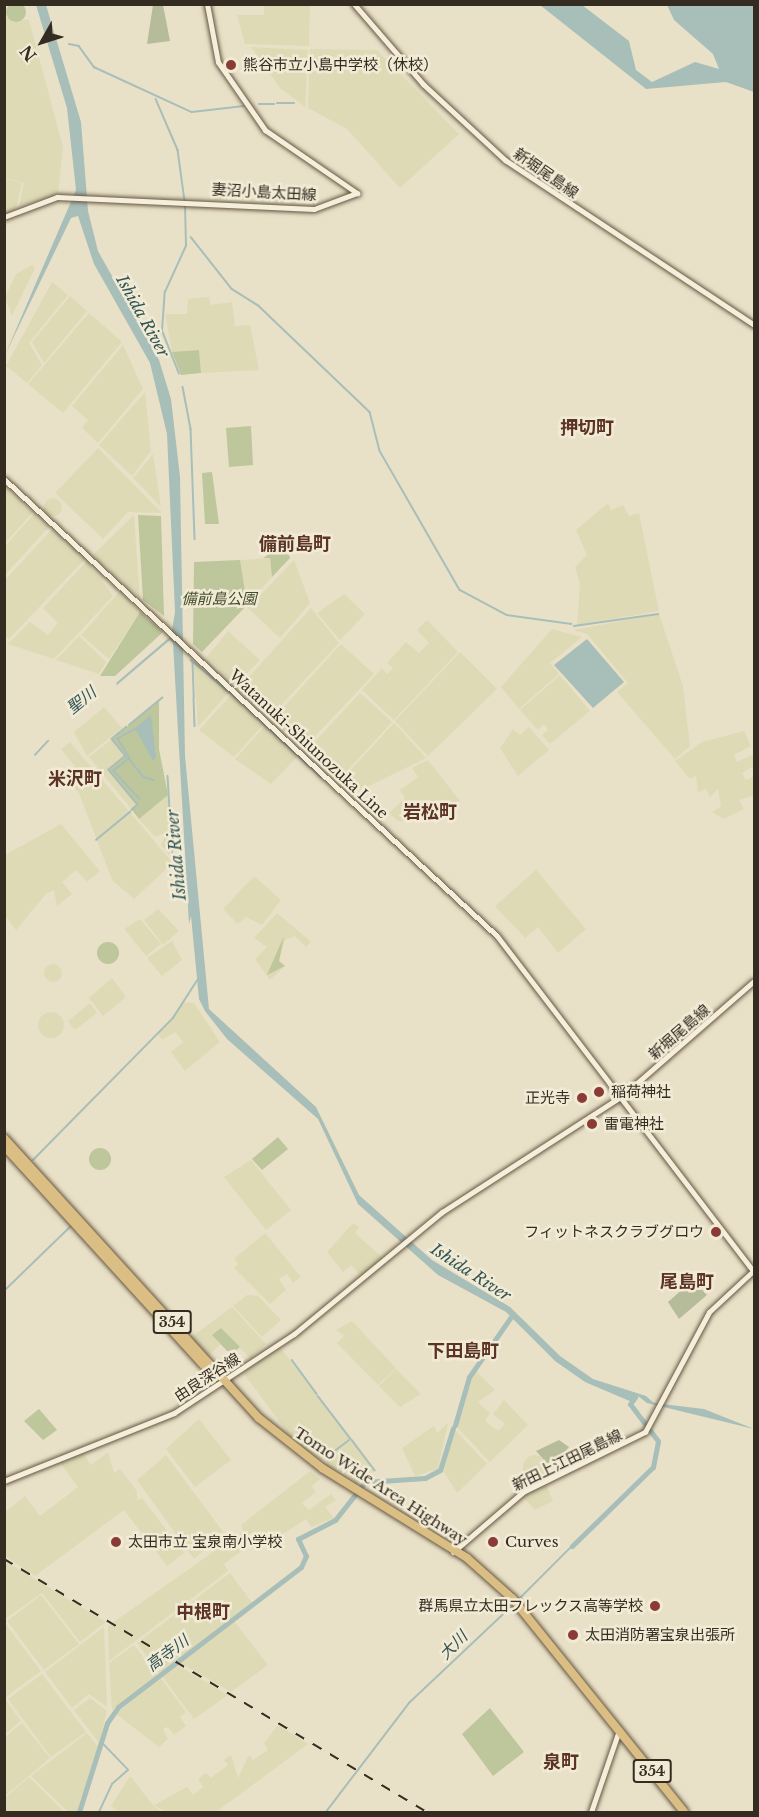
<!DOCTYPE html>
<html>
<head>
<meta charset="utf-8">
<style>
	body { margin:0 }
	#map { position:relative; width:759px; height:1817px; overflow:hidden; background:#e9e1c7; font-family:"Libre Baskerville","Noto Sans JP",serif }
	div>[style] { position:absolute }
	.farmland>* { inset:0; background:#dedab6 }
	.round { border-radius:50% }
	.green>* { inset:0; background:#bec69c }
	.cemetery>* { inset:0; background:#b6bc9a }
	.water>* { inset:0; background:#a8beb9 }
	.stream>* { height:1.5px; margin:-0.75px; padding:0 0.75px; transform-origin:0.75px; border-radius:0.75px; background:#a8beb9 }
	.river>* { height:5px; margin:-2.5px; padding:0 2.5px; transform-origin:2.5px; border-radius:2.5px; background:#a8beb9 }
	.roads { filter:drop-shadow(0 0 2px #655642) drop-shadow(0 0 2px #655642) }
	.secondary>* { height:5px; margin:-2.5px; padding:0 2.5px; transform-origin:2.5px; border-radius:2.5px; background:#f5eeda }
	.trunk>* { height:8px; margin:-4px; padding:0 4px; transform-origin:4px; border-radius:4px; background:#dbbe83 }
	.rail>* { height:1.5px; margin-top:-0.75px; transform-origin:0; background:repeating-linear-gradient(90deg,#352c21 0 10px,transparent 0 20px) }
	.dots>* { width:16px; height:16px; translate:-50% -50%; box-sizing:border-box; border:3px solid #f1ebd6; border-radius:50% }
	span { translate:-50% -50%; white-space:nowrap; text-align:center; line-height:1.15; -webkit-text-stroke:5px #f1ebd6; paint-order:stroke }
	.shield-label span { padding:2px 4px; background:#f1ebd6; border:2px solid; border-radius:4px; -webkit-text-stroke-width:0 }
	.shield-label { font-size:14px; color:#352c21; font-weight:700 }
	.poi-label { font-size:15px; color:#352c21 }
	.left { translate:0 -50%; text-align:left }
	.right { translate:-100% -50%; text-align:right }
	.street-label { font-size:15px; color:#352c21 }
	.park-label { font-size:15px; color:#434f2a; font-style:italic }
	.water-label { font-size:16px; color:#325353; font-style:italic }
	.quarter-label { font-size:18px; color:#5c3425; font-weight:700 }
	.frame { position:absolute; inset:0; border:6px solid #352c21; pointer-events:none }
	.north { position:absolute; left:12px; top:12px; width:60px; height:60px; -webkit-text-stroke:4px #f1ebd6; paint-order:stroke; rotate:231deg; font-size:16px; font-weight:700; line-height:24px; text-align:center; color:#352c21 }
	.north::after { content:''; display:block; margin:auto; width:21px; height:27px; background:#352c21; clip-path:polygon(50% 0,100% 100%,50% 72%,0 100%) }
</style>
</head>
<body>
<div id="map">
	<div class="farmland">
		<div style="clip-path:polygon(264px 5px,310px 5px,309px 46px,245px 44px,237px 15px,264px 15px)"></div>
		<div style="clip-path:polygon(4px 17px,29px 20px,63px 147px,58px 195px,19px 206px,24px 183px,5px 178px)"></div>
		<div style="clip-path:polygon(251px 47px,308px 50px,305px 107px,280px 88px)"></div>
		<div style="clip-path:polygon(310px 49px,377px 50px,459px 134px,400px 188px,347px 129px,308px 108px)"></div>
		<div style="clip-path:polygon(5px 179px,22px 183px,16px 208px,5px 215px)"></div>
		<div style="clip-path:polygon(32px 265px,35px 268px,12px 316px,5px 297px,16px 274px)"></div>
		<div style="clip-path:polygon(52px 282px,68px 295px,29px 343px,42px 365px,27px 383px,6px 366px)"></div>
		<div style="clip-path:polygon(70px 296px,87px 311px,44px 363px,32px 342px)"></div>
		<div style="clip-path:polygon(209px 297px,211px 305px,232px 302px,235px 326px,250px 325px,259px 370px,201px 373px,199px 350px,172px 352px,165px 314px,187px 314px,188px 299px)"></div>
		<div style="clip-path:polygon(89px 313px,122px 342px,63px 413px,28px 384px)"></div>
		<div style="clip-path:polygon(123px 345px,143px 389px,98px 443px,82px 428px,88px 420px,72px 406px)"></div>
		<div style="clip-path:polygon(145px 392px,151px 451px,132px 476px,99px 445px)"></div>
		<div style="clip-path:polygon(98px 448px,162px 513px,128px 512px,103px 539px,55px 493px)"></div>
		<div style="clip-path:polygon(153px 454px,161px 507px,133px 478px)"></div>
		<div style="clip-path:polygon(5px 485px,33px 512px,5px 543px,4px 543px)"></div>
		<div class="round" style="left:44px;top:498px;width:18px;height:18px"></div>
		<div style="clip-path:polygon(608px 503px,611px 510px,623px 505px,629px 516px,639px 513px,659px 611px,577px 625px,580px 584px,575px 567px,587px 555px,576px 530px)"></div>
		<div style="clip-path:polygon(35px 513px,49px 527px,5px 575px,5px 546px)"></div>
		<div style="clip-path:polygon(134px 515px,140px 598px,93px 555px)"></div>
		<div style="clip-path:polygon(52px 529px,85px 559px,9px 639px,5px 636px,5px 580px)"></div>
		<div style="clip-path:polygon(270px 558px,272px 577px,254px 597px,242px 596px,240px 560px)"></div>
		<div style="clip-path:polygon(294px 560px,310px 603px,280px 638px,248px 608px)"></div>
		<div style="clip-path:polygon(87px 561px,113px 596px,54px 659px,8px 644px,30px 622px,48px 635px,58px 623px,43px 608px)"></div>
		<div style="clip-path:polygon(120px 591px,140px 612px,109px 659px,81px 635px)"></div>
		<div style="clip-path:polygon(344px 594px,365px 614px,340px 640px,317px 613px)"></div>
		<div style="clip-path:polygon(311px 608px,339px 643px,270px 717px,239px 688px)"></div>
		<div style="clip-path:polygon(659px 614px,683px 686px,690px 746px,675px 759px,617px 692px,628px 683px,587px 634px,573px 630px)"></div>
		<div style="clip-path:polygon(427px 620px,458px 652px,394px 720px,362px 690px,382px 668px,387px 674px,393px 668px,387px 663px,406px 642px,419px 653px,429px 643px,417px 630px)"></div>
		<div style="clip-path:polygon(552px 629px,582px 637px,550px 663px,559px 674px,519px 709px,501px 687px)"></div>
		<div style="clip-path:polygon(228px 631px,260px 660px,235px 685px,207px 657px)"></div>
		<div style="clip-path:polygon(79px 636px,106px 662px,99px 674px,56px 660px)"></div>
		<div style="clip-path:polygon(341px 644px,374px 674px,303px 749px,273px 719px)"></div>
		<div style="clip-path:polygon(460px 652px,497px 689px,428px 756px,395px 721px)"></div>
		<div style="clip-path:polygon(194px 662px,228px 693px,198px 727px,194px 670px)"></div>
		<div style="clip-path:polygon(560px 675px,590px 711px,550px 744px,542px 735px,548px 730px,544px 724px,538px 730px,520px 710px)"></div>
		<div style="clip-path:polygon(360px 693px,392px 722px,338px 781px,306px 751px)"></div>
		<div style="clip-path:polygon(231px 695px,263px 725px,234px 757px,199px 730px)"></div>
		<div style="clip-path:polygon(104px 707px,122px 728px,87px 756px,74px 732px)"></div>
		<div style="clip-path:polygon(394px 723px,426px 758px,361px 790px,345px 776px)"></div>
		<div style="clip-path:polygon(265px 726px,297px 757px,271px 784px,235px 759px)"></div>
		<div style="clip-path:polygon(529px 727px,549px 750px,518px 776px,500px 748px,513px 729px,520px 735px)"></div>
		<div style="clip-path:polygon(744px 731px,751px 746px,734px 755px,737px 762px,754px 754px,754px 766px,742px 773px,746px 780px,754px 776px,754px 795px,739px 800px,744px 809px,724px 819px,712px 812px,721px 806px,718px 789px,710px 797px,706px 789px,698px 792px,696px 776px,690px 779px,675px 761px,702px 742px)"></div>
		<div style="clip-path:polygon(112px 739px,126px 756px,109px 770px,138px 805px,132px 810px,89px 757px)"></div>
		<div style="clip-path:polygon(70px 742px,173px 863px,134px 899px,112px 880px,79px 793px,64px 776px,75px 766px,61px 749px)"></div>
		<div style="clip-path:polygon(428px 760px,460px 801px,442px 805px,431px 822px,398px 821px,389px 813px,405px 798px,400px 790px,418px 777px,412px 768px)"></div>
		<div style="clip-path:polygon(168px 795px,173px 859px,173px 860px,161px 845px,166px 833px,155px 837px,139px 819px)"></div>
		<div style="clip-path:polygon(61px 824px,100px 871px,87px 882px,76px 870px,62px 882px,72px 894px,57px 906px,54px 890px,46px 894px,16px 930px,5px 916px,5px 855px)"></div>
		<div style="clip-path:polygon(536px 870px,586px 929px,558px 953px,538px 927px,525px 938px,495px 906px)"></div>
		<div style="clip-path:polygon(254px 876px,281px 900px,262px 925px,246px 917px,238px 924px,223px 909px)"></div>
		<div style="clip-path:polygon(158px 909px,179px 931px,163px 945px,144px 920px)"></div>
		<div style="clip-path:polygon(277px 913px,311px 942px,306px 947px,295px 936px,285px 940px,279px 961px,285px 966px,270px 980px,255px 959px,267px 947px,254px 938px)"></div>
		<div style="clip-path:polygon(140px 919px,161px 944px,146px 956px,124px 929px)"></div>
		<div style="clip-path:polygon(172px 941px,182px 960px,162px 976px,147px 958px)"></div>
		<div class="round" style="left:44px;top:964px;width:18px;height:18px"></div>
		<div style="clip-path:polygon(112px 978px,126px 997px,103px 1016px,89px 998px)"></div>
		<div style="clip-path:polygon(184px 1002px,194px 1003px,220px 1042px,185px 1071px,171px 1052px,183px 1042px,175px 1032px,162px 1040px,158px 1034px)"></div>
		<div style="clip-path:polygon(90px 1003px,97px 1013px,75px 1030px,68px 1021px)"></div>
		<div class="round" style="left:38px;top:1012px;width:26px;height:26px"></div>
		<div style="clip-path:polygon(251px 1160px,291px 1210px,266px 1230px,224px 1177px)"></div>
		<div style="clip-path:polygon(353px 1223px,359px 1227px,355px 1233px,384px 1259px,361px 1276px,351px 1265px,343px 1272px,327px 1252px)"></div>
		<div style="clip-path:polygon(265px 1233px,301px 1277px,293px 1283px,287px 1274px,279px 1279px,286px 1290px,270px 1304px,234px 1268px,238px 1264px,234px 1259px)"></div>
		<div style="clip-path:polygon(247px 1295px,258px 1296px,281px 1320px,262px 1337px,233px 1306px)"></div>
		<div style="clip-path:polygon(232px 1307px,266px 1344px,250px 1358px,221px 1328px,221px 1344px,207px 1357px,190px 1338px)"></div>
		<div style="clip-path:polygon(352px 1321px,396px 1368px,378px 1385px,337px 1343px,344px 1336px,336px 1330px)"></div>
		<div style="clip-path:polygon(279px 1346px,350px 1439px,321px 1460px,293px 1440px,242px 1371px)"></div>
		<div style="clip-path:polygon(396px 1369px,421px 1394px,400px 1407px,379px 1386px)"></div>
		<div style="clip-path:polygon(475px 1370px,495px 1390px,478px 1402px,490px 1413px,485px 1421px,498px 1431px,505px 1424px,493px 1414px,504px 1400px,528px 1425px,490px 1462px,456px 1426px)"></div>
		<div style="clip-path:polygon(199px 1419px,231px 1460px,195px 1487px,166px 1449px)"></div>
		<div style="clip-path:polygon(448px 1423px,438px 1469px,415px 1476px,402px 1448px,434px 1426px,437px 1433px)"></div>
		<div style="clip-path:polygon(454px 1429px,487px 1464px,457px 1493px,442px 1469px)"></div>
		<div style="clip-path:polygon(351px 1440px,374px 1471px,356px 1484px,342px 1467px,335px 1472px,327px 1467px,326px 1458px)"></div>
		<div style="clip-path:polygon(82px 1452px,91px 1465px,108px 1452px,114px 1473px,120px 1469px,137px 1491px,137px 1500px,142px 1498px,184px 1553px,167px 1566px,124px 1510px,35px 1576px,5px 1556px,5px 1512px,25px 1496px,40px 1516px,78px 1487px,59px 1461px)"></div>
		<div style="clip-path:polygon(166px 1455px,224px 1533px,194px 1559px,137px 1480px)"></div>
		<div class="round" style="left:523px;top:1455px;width:24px;height:24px"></div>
		<div style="clip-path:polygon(310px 1471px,320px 1479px,312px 1486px,316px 1492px,302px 1503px,309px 1510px,331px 1494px,336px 1500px,325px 1507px,334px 1518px,311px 1527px,306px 1519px,272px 1541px,264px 1534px,224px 1564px,228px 1571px,109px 1661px,108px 1626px,243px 1531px,241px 1525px)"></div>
		<div style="clip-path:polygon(546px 1484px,553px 1501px,535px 1510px,521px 1495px)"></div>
		<div style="clip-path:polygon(5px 1561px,106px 1622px,80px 1642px,42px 1593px,5px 1619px)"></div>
		<div style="clip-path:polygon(230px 1573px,253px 1604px,160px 1674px,137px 1643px)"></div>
		<div style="clip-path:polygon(41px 1595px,79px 1644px,44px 1670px,7px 1621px)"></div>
		<div style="clip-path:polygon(234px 1621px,268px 1665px,231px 1692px,179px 1662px)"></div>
		<div style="clip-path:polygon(5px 1623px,41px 1671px,6px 1697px,4px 1696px)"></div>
		<div style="clip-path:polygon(104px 1627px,107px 1707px,89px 1694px,72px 1708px,45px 1672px)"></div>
		<div style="clip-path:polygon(134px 1645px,157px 1675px,112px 1710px,109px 1663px)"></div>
		<div style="clip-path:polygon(177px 1665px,228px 1695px,194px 1719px,161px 1675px)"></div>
		<div style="clip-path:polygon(42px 1674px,86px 1732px,51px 1757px,8px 1699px)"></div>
		<div style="clip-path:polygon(160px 1677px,186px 1712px,180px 1717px,186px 1726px,174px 1735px,168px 1727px,163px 1729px,168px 1739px,159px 1747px,116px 1714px)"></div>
		<div style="clip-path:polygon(90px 1698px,107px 1711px,99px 1743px,74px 1710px)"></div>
		<div style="clip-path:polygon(5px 1699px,21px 1721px,5px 1734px)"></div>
		<div style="clip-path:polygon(22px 1723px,50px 1758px,5px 1796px,5px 1737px)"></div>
		<div style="clip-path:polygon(278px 1725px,308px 1744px,216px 1812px,165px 1812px,154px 1805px,187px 1787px,193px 1795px,203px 1787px,198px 1779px,206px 1773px,211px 1778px,228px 1765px,224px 1760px,231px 1755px,238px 1778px,249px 1755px,253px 1760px,268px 1750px,264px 1743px)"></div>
		<div style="clip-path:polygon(87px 1733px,99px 1748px,93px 1775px,78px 1812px,68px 1812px,31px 1776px)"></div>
		<div style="clip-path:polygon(130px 1776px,153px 1805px,162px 1812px,119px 1812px,111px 1806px)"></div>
		<div style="clip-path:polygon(29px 1777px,62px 1810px,60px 1812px,5px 1812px,5px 1798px)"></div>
	</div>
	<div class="green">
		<div class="round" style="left:6px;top:2px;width:20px;height:20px"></div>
		<div style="clip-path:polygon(199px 350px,201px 373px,181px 375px,172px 352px)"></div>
		<div style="clip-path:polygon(251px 426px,253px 465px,229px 467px,226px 428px)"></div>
		<div style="clip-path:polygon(212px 472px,219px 524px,205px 524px,202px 473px)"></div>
		<div style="clip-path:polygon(138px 515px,161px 516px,164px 616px,143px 600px)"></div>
		<div style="clip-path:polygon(285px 544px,290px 558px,272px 577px,270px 558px,263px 558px)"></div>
		<div style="clip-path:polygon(240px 560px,247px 605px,202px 652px,193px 644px,194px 562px)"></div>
		<div style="clip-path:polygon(140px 612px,163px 632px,115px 676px,100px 676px)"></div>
		<div style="clip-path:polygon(159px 701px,159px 749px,168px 795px,139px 819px,132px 810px,137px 805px,109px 770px,126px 756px,112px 739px)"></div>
		<div style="clip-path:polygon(284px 936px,279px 961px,285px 966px,267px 975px)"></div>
		<div class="round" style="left:97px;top:942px;width:22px;height:22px"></div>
		<div style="clip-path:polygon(278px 1137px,288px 1149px,262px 1170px,252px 1159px)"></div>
		<div class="round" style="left:89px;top:1148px;width:22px;height:22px"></div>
		<div style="clip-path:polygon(221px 1328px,240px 1347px,231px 1355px,212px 1335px)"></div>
		<div style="clip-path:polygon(39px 1409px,57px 1430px,43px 1440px,24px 1421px)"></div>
		<div style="clip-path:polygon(490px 1708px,524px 1752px,493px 1776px,462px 1734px)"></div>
	</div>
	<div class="cemetery">
		<div style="clip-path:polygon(153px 5px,163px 5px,170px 41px,147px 44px)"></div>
		<div style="clip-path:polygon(693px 1280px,707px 1295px,679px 1319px,668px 1302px)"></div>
		<div style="clip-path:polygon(559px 1440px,569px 1447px,555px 1463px,547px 1463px,536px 1451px)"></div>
	</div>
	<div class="water">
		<div style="clip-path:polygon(36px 5px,46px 5px,81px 122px,88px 211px,98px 251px,159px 360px,171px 399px,180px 477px,185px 756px,209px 1009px,316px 1107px,359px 1195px,432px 1260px,510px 1307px,560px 1356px,593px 1379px,646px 1396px,654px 1403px,704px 1409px,754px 1429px,647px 1403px,638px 1396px,632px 1402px,585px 1382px,555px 1361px,506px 1312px,438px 1275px,358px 1204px,318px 1119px,227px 1039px,205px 1011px,199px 999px,191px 916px,189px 924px,173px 643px,170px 640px,117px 685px,116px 683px,171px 636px,175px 612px,167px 434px,150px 363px,94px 264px,78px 216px,71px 218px,5px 355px,76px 190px,67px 108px)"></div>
		<div style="clip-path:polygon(540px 5px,582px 5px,629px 41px,636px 70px,652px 82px,695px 62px,719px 69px,713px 54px,674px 20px,667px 5px,754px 5px,754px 92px,726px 82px,646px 89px)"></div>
		<div style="clip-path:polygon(587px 639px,624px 682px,593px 708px,554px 665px)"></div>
		<div style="clip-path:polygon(151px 715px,156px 757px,153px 761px,135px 728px)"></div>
	</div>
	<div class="stream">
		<div style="left:69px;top:44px;width:10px;rotate:11deg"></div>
		<div style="left:79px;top:46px;width:26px;rotate:54deg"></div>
		<div style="left:94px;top:67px;width:108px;rotate:24.7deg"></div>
		<div style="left:192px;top:112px;width:52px;rotate:-6.6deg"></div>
		<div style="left:156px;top:99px;width:56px;rotate:66.7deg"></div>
		<div style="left:178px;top:150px;width:51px;rotate:82.2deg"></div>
		<div style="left:277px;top:103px;width:17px"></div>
		<div style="left:259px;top:104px;width:15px"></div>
		<div style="left:191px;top:237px;width:66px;rotate:51.7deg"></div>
		<div style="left:232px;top:289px;width:32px;rotate:32deg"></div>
		<div style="left:259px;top:306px;width:153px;rotate:43.7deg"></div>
		<div style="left:370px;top:412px;width:40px;rotate:75.6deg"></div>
		<div style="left:380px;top:451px;width:160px;rotate:60.1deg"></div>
		<div style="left:460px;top:590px;width:53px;rotate:28deg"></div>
		<div style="left:507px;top:615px;width:65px;rotate:8deg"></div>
		<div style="left:179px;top:374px;width:46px;rotate:-111.6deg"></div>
		<div style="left:162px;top:331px;width:39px;rotate:-86deg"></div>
		<div style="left:165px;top:292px;width:51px;rotate:-65.5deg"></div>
		<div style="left:186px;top:246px;width:40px;rotate:-91.4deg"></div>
		<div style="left:183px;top:387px;width:43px;rotate:79.2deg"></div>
		<div style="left:191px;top:429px;width:110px;rotate:87.9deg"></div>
		<div style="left:574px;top:626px;width:85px;rotate:-8.1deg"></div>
		<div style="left:191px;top:660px;width:50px;rotate:40.1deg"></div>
		<div style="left:193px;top:662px;width:35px;rotate:88deg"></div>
		<div style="left:231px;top:693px;width:123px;rotate:43deg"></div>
		<div style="left:194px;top:698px;width:28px;rotate:88deg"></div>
		<div style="left:129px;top:725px;width:43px;rotate:-39.3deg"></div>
		<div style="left:127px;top:727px;width:19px;rotate:141deg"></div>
		<div style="left:112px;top:739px;width:22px;rotate:51deg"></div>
		<div style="left:126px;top:756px;width:22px;rotate:141deg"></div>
		<div style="left:109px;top:770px;width:45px;rotate:50.4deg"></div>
		<div style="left:138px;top:805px;width:8px;rotate:140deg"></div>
		<div style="left:136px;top:729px;width:21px;rotate:151deg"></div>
		<div style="left:118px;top:739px;width:22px;rotate:58deg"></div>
		<div style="left:130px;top:758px;width:21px;rotate:141deg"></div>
		<div style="left:114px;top:771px;width:38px;rotate:47deg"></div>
		<div style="left:35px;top:755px;width:19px;rotate:-47deg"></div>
		<div style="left:130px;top:760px;width:22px;rotate:51deg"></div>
		<div style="left:144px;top:777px;width:10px;rotate:17deg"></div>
		<div style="left:168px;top:776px;width:83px;rotate:86.6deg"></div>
		<div style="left:96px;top:840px;width:44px;rotate:-39.5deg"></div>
		<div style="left:33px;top:1160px;width:199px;rotate:-45.4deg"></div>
		<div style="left:173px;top:1018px;width:46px;rotate:-57.3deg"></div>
		<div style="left:4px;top:1291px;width:95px;rotate:-44.1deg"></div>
		<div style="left:292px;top:1360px;width:42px;rotate:53.7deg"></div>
		<div style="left:318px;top:1396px;width:54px;rotate:52.5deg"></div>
		<div style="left:352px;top:1440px;width:38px;rotate:53deg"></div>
		<div style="left:328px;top:1456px;width:26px;rotate:-37deg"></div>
		<div style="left:518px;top:1600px;width:76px;rotate:-45deg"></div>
		<div style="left:99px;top:1812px;width:31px;rotate:-65deg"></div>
		<div style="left:112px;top:1784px;width:21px;rotate:-41deg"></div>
		<div style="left:128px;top:1770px;width:37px;rotate:-134deg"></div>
		<div style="left:326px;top:1812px;width:137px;rotate:-52.7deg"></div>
		<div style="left:409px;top:1703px;width:143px;rotate:-43.3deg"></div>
	</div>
	<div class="river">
		<div style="left:455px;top:1425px;width:50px;rotate:-73.7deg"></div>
		<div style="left:469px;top:1377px;width:77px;rotate:-55.1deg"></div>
		<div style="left:572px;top:1546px;width:113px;rotate:-44.3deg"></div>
		<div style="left:653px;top:1467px;width:26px;rotate:-79deg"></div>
		<div style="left:658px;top:1441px;width:46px;rotate:-127.1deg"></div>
		<div style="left:630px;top:1404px;width:9px;rotate:-54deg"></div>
		<div style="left:79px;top:1812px;width:93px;rotate:-72.5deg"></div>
		<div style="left:107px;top:1723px;width:19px;rotate:-55deg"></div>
		<div style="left:118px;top:1707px;width:230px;rotate:-37.4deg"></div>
		<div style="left:301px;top:1567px;width:12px;rotate:-66deg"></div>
		<div style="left:306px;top:1556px;width:19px;rotate:-115deg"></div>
		<div style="left:298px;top:1539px;width:42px;rotate:-27.2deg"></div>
		<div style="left:335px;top:1520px;width:48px;rotate:-51.7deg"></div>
		<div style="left:365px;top:1482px;width:60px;rotate:-3.8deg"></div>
		<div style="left:425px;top:1478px;width:17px;rotate:-28deg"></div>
		<div style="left:440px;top:1470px;width:44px;rotate:-72.8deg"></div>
	</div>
	<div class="roads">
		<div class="secondary">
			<div style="left:207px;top:4px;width:59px;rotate:79.3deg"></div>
			<div style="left:218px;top:62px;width:83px;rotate:55.3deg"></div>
			<div style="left:265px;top:130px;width:112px;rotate:34.4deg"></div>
			<div style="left:354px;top:4px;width:106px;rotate:49.2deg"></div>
			<div style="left:423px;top:84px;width:112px;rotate:42.8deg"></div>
			<div style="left:505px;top:160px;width:299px;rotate:33.5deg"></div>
			<div style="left:4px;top:217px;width:57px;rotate:-20.7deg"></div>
			<div style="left:57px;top:197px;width:257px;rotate:2.7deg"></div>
			<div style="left:314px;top:209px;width:46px;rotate:-20.4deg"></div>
			<div style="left:4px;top:479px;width:672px;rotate:42.83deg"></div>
			<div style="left:497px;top:936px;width:423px;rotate:52.6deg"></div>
			<div style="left:4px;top:1481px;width:183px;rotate:-21.8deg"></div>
			<div style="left:174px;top:1413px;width:144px;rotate:-33.4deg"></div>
			<div style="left:294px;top:1334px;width:192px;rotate:-39.5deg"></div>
			<div style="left:442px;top:1212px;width:214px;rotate:-32.8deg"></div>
			<div style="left:622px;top:1096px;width:175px;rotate:-41.1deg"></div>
			<div style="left:453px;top:1552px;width:92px;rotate:-40.6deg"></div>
			<div style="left:523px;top:1492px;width:136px;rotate:-26.2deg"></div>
			<div style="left:645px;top:1432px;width:136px;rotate:-61.9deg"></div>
			<div style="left:709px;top:1312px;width:62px;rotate:-43deg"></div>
			<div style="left:591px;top:1812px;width:87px;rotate:-71.1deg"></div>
		</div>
		<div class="trunk">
			<div style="left:4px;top:1138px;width:379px;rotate:47.7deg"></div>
			<div style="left:259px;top:1418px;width:80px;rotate:38.4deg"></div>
			<div style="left:322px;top:1468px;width:171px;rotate:31.8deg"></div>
			<div style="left:467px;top:1558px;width:62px;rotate:41.7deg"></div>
			<div style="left:513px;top:1599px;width:273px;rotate:51.2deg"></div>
			<div style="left:4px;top:1146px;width:296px;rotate:47.7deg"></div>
		</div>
	</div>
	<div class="rail">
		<div style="left:4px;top:1559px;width:493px;rotate:30.9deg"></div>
	</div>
	<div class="dots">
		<div style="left:231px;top:65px;background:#8b3b36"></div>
		<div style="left:599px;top:1092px;background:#8b3b36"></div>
		<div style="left:582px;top:1098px;background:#8b3b36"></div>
		<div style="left:592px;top:1124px;background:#8b3b36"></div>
		<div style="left:716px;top:1232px;background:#8b3b36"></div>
		<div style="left:116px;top:1542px;background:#8b3b36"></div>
		<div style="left:493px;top:1542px;background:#8b3b36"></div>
		<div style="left:655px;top:1606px;background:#8b3b36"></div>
		<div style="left:573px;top:1635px;background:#8b3b36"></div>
	</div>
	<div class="shield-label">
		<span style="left:172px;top:1322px">354</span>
		<span style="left:652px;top:1771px">354</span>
	</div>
	<div class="poi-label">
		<span class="left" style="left:243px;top:65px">熊谷市立小島中学校（休校）</span>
		<span class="left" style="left:611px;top:1092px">稲荷神社</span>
		<span class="right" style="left:570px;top:1098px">正光寺</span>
		<span class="left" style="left:604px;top:1124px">雷電神社</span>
		<span class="right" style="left:704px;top:1232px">フィットネスクラブグロウ</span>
		<span class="left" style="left:128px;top:1542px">太田市立 宝泉南小学校</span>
		<span class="left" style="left:505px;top:1542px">Curves</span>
		<span class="right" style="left:643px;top:1606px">群馬県立太田フレックス高等学校</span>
		<span class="left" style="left:585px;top:1635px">太田消防署宝泉出張所</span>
	</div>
	<div class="street-label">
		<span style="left:546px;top:173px;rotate:35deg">新堀尾島線</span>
		<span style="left:264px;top:192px;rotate:3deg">妻沼小島太田線</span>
		<span style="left:309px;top:744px;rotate:43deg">Watanuki-Shiunozuka Line</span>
		<span style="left:679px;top:1032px;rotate:-41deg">新堀尾島線</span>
		<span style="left:207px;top:1377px;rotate:-33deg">由良深谷線</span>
		<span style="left:567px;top:1460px;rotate:-26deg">新田上江田尾島線</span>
		<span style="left:381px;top:1486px;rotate:33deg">Tomo Wide Area Highway</span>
	</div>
	<div class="park-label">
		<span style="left:219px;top:599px">備前島公園</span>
	</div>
	<div class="water-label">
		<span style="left:143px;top:316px;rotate:61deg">Ishida River</span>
		<span style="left:81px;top:700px;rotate:-39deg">聖川</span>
		<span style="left:176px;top:855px;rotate:-95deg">Ishida River</span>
		<span style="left:471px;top:1272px;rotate:33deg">Ishida River</span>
		<span style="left:453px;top:1645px;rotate:-45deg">大川</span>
		<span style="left:167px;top:1653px;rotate:-37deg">高寺川</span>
	</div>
	<div class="quarter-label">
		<span style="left:587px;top:428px">押切町</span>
		<span style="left:295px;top:544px">備前島町</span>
		<span style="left:75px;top:779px">米沢町</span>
		<span style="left:430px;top:812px">岩松町</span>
		<span style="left:687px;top:1282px">尾島町</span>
		<span style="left:463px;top:1351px">下田島町</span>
		<span style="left:203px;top:1612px">中根町</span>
		<span style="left:561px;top:1762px">泉町</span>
	</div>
	<div class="frame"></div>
	<div class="north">N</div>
</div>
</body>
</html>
